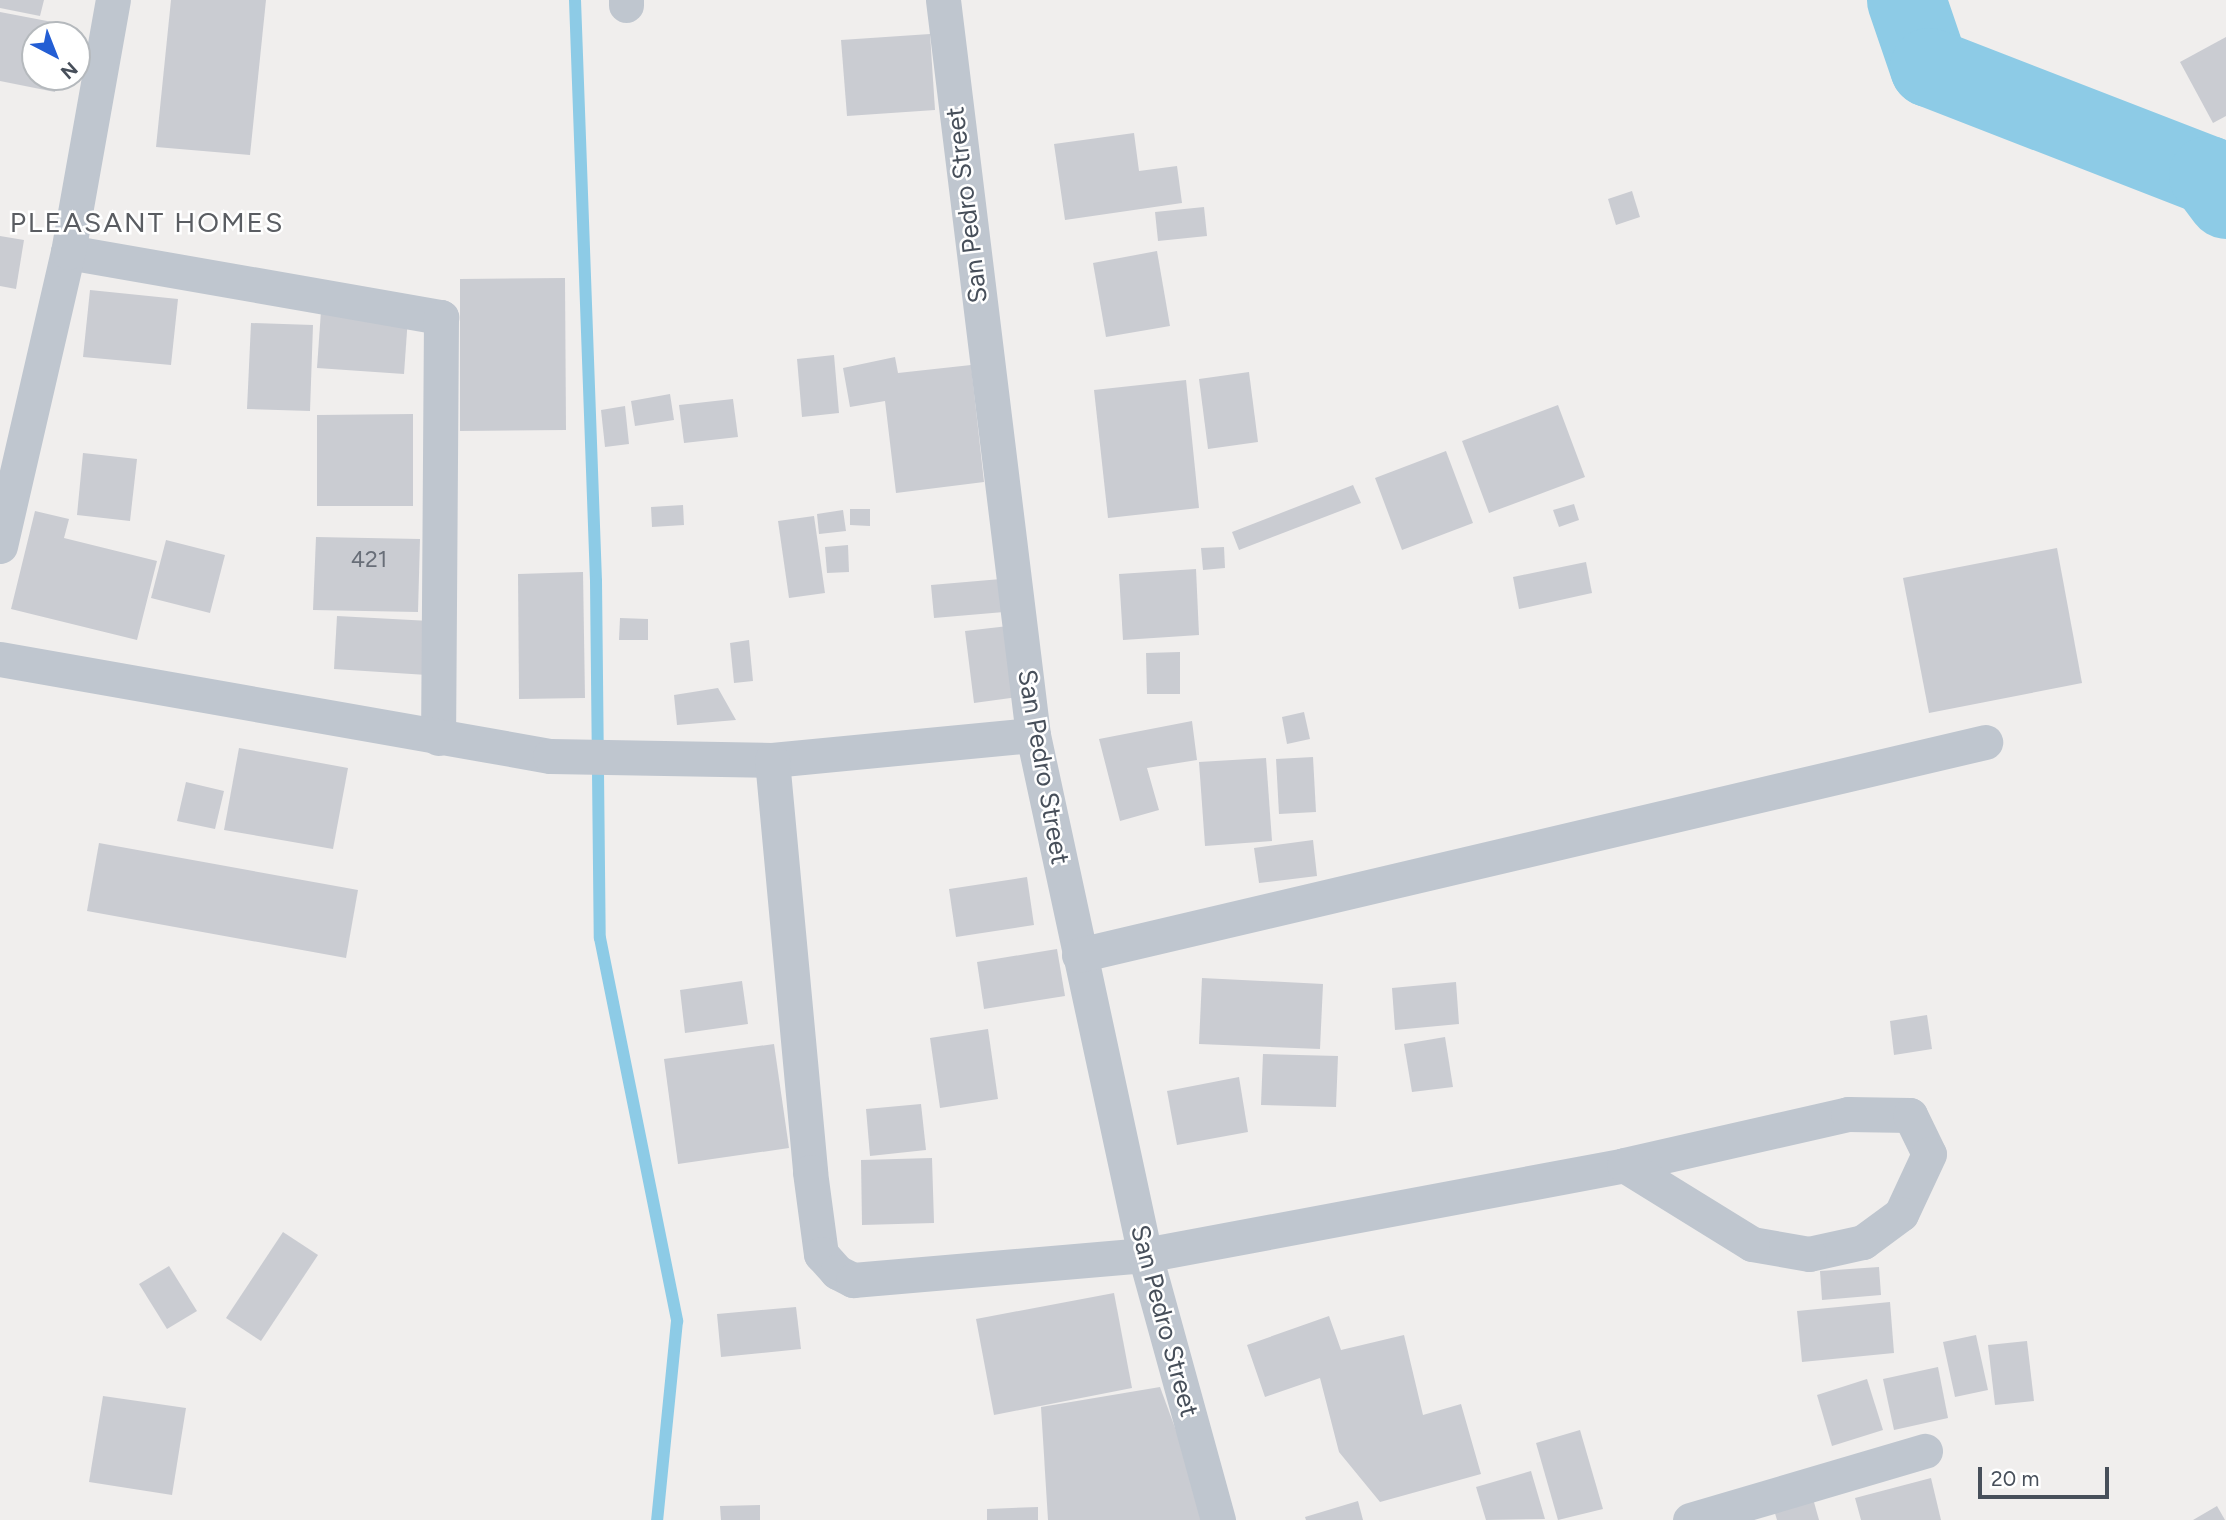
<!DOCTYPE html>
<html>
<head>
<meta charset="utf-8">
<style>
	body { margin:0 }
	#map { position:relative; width:2226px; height:1520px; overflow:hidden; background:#f0eeed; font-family:Figtree,sans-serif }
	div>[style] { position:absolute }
	.stream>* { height:12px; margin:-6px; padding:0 6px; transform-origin:6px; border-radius:6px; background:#8dcbe6 }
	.river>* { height:79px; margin:-39.5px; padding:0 39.5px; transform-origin:39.5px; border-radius:39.5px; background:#8dcbe6 }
	.building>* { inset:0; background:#caccd2 }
	.street>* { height:35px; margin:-17.5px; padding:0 17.5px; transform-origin:17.5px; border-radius:17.5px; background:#bfc6cf }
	span { translate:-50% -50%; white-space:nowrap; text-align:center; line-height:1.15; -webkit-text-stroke:5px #fff; paint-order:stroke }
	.number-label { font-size:23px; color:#686e78 }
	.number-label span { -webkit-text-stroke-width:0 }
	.street-label { font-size:26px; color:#474f5a }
	.neighbourhood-label { font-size:28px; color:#5a5d62; letter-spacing:2px }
	.north { position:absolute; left:21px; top:21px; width:70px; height:70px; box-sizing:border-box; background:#fff; border:2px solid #b5b9bd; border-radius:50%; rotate:138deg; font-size:19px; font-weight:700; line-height:28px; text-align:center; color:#474f5a }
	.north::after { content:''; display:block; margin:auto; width:24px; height:32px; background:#235ed4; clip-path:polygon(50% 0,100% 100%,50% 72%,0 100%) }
	.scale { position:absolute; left:1978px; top:1467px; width:131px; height:32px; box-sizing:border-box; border:4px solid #474f5a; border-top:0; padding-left:9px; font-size:21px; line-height:24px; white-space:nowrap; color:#474f5a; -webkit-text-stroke:5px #fff; paint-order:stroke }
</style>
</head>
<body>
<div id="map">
	<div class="stream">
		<div style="left:575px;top:0;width:581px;rotate:87.93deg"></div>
		<div style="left:596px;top:581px;width:357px;rotate:89.4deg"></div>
		<div style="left:600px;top:938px;width:391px;rotate:78.6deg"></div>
		<div style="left:677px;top:1321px;width:200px;rotate:95.7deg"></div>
	</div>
	<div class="river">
		<div style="left:1906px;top:0;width:71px;rotate:71.1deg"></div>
		<div style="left:1929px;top:67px;width:299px;rotate:21.2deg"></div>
		<div style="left:2208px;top:175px;width:30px;rotate:53deg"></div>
	</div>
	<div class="building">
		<div style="clip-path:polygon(0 0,44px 0,40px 16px,0 8px)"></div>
		<div style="clip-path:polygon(171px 0,266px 0,250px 155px,156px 147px)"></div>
		<div style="clip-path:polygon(0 12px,68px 25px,66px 35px,35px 35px,35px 77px,58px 77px,55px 92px,0 81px)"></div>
		<div style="clip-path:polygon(930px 34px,935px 110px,847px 116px,841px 40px)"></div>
		<div style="clip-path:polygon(2226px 37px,2226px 116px,2213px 123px,2180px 62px)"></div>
		<div style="clip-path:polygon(1134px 133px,1139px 171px,1177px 166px,1182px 203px,1065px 220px,1054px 144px)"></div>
		<div style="clip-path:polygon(1632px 191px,1640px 217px,1616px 225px,1608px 199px)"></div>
		<div style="clip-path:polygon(1204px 207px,1207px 236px,1158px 241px,1155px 212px)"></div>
		<div style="clip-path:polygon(0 236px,24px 240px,16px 289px,0 286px)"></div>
		<div style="clip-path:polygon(1157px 251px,1170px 326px,1106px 337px,1093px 263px)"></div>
		<div style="clip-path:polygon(565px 278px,566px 430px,460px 431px,460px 279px)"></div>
		<div style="clip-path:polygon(90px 290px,178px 299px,171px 365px,83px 357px)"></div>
		<div style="clip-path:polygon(321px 311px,408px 317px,404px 374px,317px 368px)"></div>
		<div style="clip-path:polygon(251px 323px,313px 325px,310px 411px,247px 409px)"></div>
		<div style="clip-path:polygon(834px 355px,839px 413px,802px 417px,797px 359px)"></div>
		<div style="clip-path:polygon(895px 357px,898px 373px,971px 365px,984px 482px,896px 493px,885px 401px,850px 407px,843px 368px)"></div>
		<div style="clip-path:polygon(1249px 372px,1258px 442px,1208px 449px,1199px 379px)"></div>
		<div style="clip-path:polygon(1186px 380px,1199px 508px,1108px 518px,1094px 390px)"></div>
		<div style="clip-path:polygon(670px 394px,674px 420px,635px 426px,631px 401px)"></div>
		<div style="clip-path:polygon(733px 399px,738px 437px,684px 443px,679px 405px)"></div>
		<div style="clip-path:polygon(1558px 405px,1585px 477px,1489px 513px,1462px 441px)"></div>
		<div style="clip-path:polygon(625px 406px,629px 444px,605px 447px,601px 410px)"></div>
		<div style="clip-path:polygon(413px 414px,413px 506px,317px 506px,317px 415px)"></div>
		<div style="clip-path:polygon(1446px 451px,1473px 523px,1402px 550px,1375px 478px)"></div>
		<div style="clip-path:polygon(83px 453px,137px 459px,130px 521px,77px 515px)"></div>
		<div style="clip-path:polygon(1353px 485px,1361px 503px,1239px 550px,1232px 532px)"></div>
		<div style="clip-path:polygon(1574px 504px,1579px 520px,1559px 527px,1553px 510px)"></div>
		<div style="clip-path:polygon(683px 505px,684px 525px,652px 527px,651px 507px)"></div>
		<div style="clip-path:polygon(850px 509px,870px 509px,870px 526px,850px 525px)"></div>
		<div style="clip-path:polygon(843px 510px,846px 531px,819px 534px,817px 514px)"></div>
		<div style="clip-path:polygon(35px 511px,69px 519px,64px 538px,157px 561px,137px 640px,11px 609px)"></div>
		<div style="clip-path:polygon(814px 516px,825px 593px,789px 598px,778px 521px)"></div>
		<div style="clip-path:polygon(316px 537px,420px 539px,418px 612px,313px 610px)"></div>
		<div style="clip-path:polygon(166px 540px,225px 555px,210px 613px,151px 598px)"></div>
		<div style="clip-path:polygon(848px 545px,849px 572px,827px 573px,825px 547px)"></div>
		<div style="clip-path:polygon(1224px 547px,1225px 568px,1203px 570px,1201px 548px)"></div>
		<div style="clip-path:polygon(2057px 548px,2082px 683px,1929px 713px,1903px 578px)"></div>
		<div style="clip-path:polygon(1586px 562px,1592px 593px,1519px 609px,1513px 577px)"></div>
		<div style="clip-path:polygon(1196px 569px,1199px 635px,1123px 640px,1119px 574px)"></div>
		<div style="clip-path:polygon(583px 572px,585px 698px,519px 699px,518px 574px)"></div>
		<div style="clip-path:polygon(1001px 579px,1004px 612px,934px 618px,931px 585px)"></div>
		<div style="clip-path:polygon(337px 616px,430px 621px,427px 675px,334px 669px)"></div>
		<div style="clip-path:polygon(620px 618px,648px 619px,648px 640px,619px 640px)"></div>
		<div style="clip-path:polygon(1017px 625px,1026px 696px,974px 703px,965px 631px)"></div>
		<div style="clip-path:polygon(749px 640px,753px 681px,734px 683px,730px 643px)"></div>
		<div style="clip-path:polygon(1180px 652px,1180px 694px,1147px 694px,1146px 653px)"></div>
		<div style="clip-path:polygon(718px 688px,736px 720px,677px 725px,674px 695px)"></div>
		<div style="clip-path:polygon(1304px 712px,1310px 739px,1287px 744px,1282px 717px)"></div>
		<div style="clip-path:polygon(1192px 721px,1197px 760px,1147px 768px,1159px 810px,1120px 821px,1099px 739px)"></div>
		<div style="clip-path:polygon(239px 748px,348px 768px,333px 849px,224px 830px)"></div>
		<div style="clip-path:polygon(1313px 757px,1316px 812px,1279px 814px,1276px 759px)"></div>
		<div style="clip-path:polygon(1266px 758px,1272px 841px,1205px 846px,1199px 762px)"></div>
		<div style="clip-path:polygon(186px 782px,224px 791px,215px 829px,177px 821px)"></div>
		<div style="clip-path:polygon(1313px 840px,1317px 876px,1259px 883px,1254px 848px)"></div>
		<div style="clip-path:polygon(99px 843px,358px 890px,346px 958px,87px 911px)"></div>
		<div style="clip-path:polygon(1027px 877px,1034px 925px,956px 937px,949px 889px)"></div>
		<div style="clip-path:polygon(1057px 949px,1065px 996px,984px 1009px,977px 962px)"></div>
		<div style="clip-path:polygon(1202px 978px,1323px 984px,1320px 1049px,1199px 1044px)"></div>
		<div style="clip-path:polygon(742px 981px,748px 1024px,685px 1033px,680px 990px)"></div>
		<div style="clip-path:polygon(1456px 982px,1459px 1024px,1395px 1030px,1392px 988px)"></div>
		<div style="clip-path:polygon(1927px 1015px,1932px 1049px,1894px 1055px,1890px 1021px)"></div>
		<div style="clip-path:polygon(988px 1029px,998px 1099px,940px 1108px,930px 1038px)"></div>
		<div style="clip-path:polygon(1445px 1037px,1453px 1087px,1412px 1092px,1404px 1044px)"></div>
		<div style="clip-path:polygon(774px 1044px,789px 1148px,678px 1164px,664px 1059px)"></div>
		<div style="clip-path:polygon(1263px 1054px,1338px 1056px,1336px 1107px,1261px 1105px)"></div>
		<div style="clip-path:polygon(1239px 1077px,1248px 1132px,1177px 1145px,1167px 1091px)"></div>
		<div style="clip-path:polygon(921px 1104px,926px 1150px,870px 1156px,866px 1109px)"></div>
		<div style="clip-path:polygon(932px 1158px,934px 1223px,862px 1225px,861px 1160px)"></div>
		<div style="clip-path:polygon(283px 1232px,318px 1255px,261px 1341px,226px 1318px)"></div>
		<div style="clip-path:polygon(169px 1266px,197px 1311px,167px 1329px,139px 1284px)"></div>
		<div style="clip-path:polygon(1879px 1267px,1881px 1295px,1822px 1300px,1820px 1271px)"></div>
		<div style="clip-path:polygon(1114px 1293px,1132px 1388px,994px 1415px,976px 1319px)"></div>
		<div style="clip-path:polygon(1890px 1302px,1894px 1353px,1802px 1362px,1797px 1311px)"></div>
		<div style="clip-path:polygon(796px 1307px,801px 1349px,721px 1357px,717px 1314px)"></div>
		<div style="clip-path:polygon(1329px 1316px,1341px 1350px,1404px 1335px,1423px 1415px,1461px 1404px,1481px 1474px,1380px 1502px,1339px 1452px,1320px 1378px,1265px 1397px,1247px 1345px)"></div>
		<div style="clip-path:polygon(1976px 1335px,1988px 1390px,1955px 1397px,1943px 1342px)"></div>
		<div style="clip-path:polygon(2027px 1341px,2034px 1401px,1995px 1405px,1988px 1345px)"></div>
		<div style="clip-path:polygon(1938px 1367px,1948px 1418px,1894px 1430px,1883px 1379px)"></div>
		<div style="clip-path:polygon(1867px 1379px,1883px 1430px,1832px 1446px,1817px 1395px)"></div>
		<div style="clip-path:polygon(1160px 1387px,1209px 1520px,1048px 1520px,1041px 1407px)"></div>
		<div style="clip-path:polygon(103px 1396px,186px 1408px,172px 1495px,89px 1482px)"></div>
		<div style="clip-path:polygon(1580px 1430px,1603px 1509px,1558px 1520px,1536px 1443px)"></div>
		<div style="clip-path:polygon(1531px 1471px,1545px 1519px,1486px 1520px,1476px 1487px)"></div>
		<div style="clip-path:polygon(1931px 1478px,1941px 1520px,1861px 1520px,1855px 1498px)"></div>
		<div style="clip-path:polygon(1810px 1488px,1819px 1520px,1777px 1520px,1771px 1500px)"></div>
		<div style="clip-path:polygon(1358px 1501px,1363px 1520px,1306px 1520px,1305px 1517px)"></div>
		<div style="clip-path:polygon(760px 1505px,760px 1520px,721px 1520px,720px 1506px)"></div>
		<div style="clip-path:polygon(2217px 1506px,2225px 1520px,2193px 1520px)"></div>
		<div style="clip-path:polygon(1038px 1507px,1038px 1520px,987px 1520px,987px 1509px)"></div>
	</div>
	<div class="street">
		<div style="left:943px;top:0;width:740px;rotate:83.02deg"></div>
		<div style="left:1033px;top:735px;width:532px;rotate:77.85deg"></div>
		<div style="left:1145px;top:1255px;width:275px;rotate:74.6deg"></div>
		<div style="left:626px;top:5px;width:5px;rotate:-90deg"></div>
		<div style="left:68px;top:252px;width:379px;rotate:9.9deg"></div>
		<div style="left:441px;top:317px;width:421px;rotate:90.4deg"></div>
		<div style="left:0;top:546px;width:302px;rotate:-77deg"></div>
		<div style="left:68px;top:252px;width:256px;rotate:-79.9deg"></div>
		<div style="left:0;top:659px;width:558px;rotate:10deg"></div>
		<div style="left:550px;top:756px;width:222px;rotate:1deg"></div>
		<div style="left:772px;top:760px;width:262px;rotate:-5.5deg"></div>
		<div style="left:772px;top:760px;width:414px;rotate:84.7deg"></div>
		<div style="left:810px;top:1172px;width:83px;rotate:82.4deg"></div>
		<div style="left:821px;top:1254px;width:24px;rotate:48deg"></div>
		<div style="left:837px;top:1272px;width:18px;rotate:27deg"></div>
		<div style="left:853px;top:1280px;width:293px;rotate:-4.9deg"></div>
		<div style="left:1145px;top:1255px;width:487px;rotate:-10.6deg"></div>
		<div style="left:1624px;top:1165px;width:230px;rotate:-12.8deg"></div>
		<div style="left:1848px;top:1114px;width:62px;rotate:0.9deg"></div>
		<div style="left:1910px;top:1115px;width:43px;rotate:64deg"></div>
		<div style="left:1929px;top:1154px;width:66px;rotate:115deg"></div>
		<div style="left:1901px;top:1214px;width:47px;rotate:143.6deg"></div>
		<div style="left:1863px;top:1242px;width:55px;rotate:167.5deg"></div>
		<div style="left:1809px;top:1254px;width:58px;rotate:-170deg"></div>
		<div style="left:1752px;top:1244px;width:150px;rotate:-148.3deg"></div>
		<div style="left:1079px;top:955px;width:931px;rotate:-13.23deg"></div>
		<div style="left:1690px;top:1520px;width:245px;rotate:-16.4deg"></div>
	</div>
	<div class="number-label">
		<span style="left:369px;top:559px">421</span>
	</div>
	<div class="street-label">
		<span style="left:967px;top:205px;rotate:-97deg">San Pedro Street</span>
		<span style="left:1043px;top:767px;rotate:80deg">San Pedro Street</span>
		<span style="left:1164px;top:1321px;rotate:75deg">San Pedro Street</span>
	</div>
	<div class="neighbourhood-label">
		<span style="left:147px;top:222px">PLEASANT HOMES</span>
	</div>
	<div class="north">N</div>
	<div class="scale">20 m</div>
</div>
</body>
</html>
